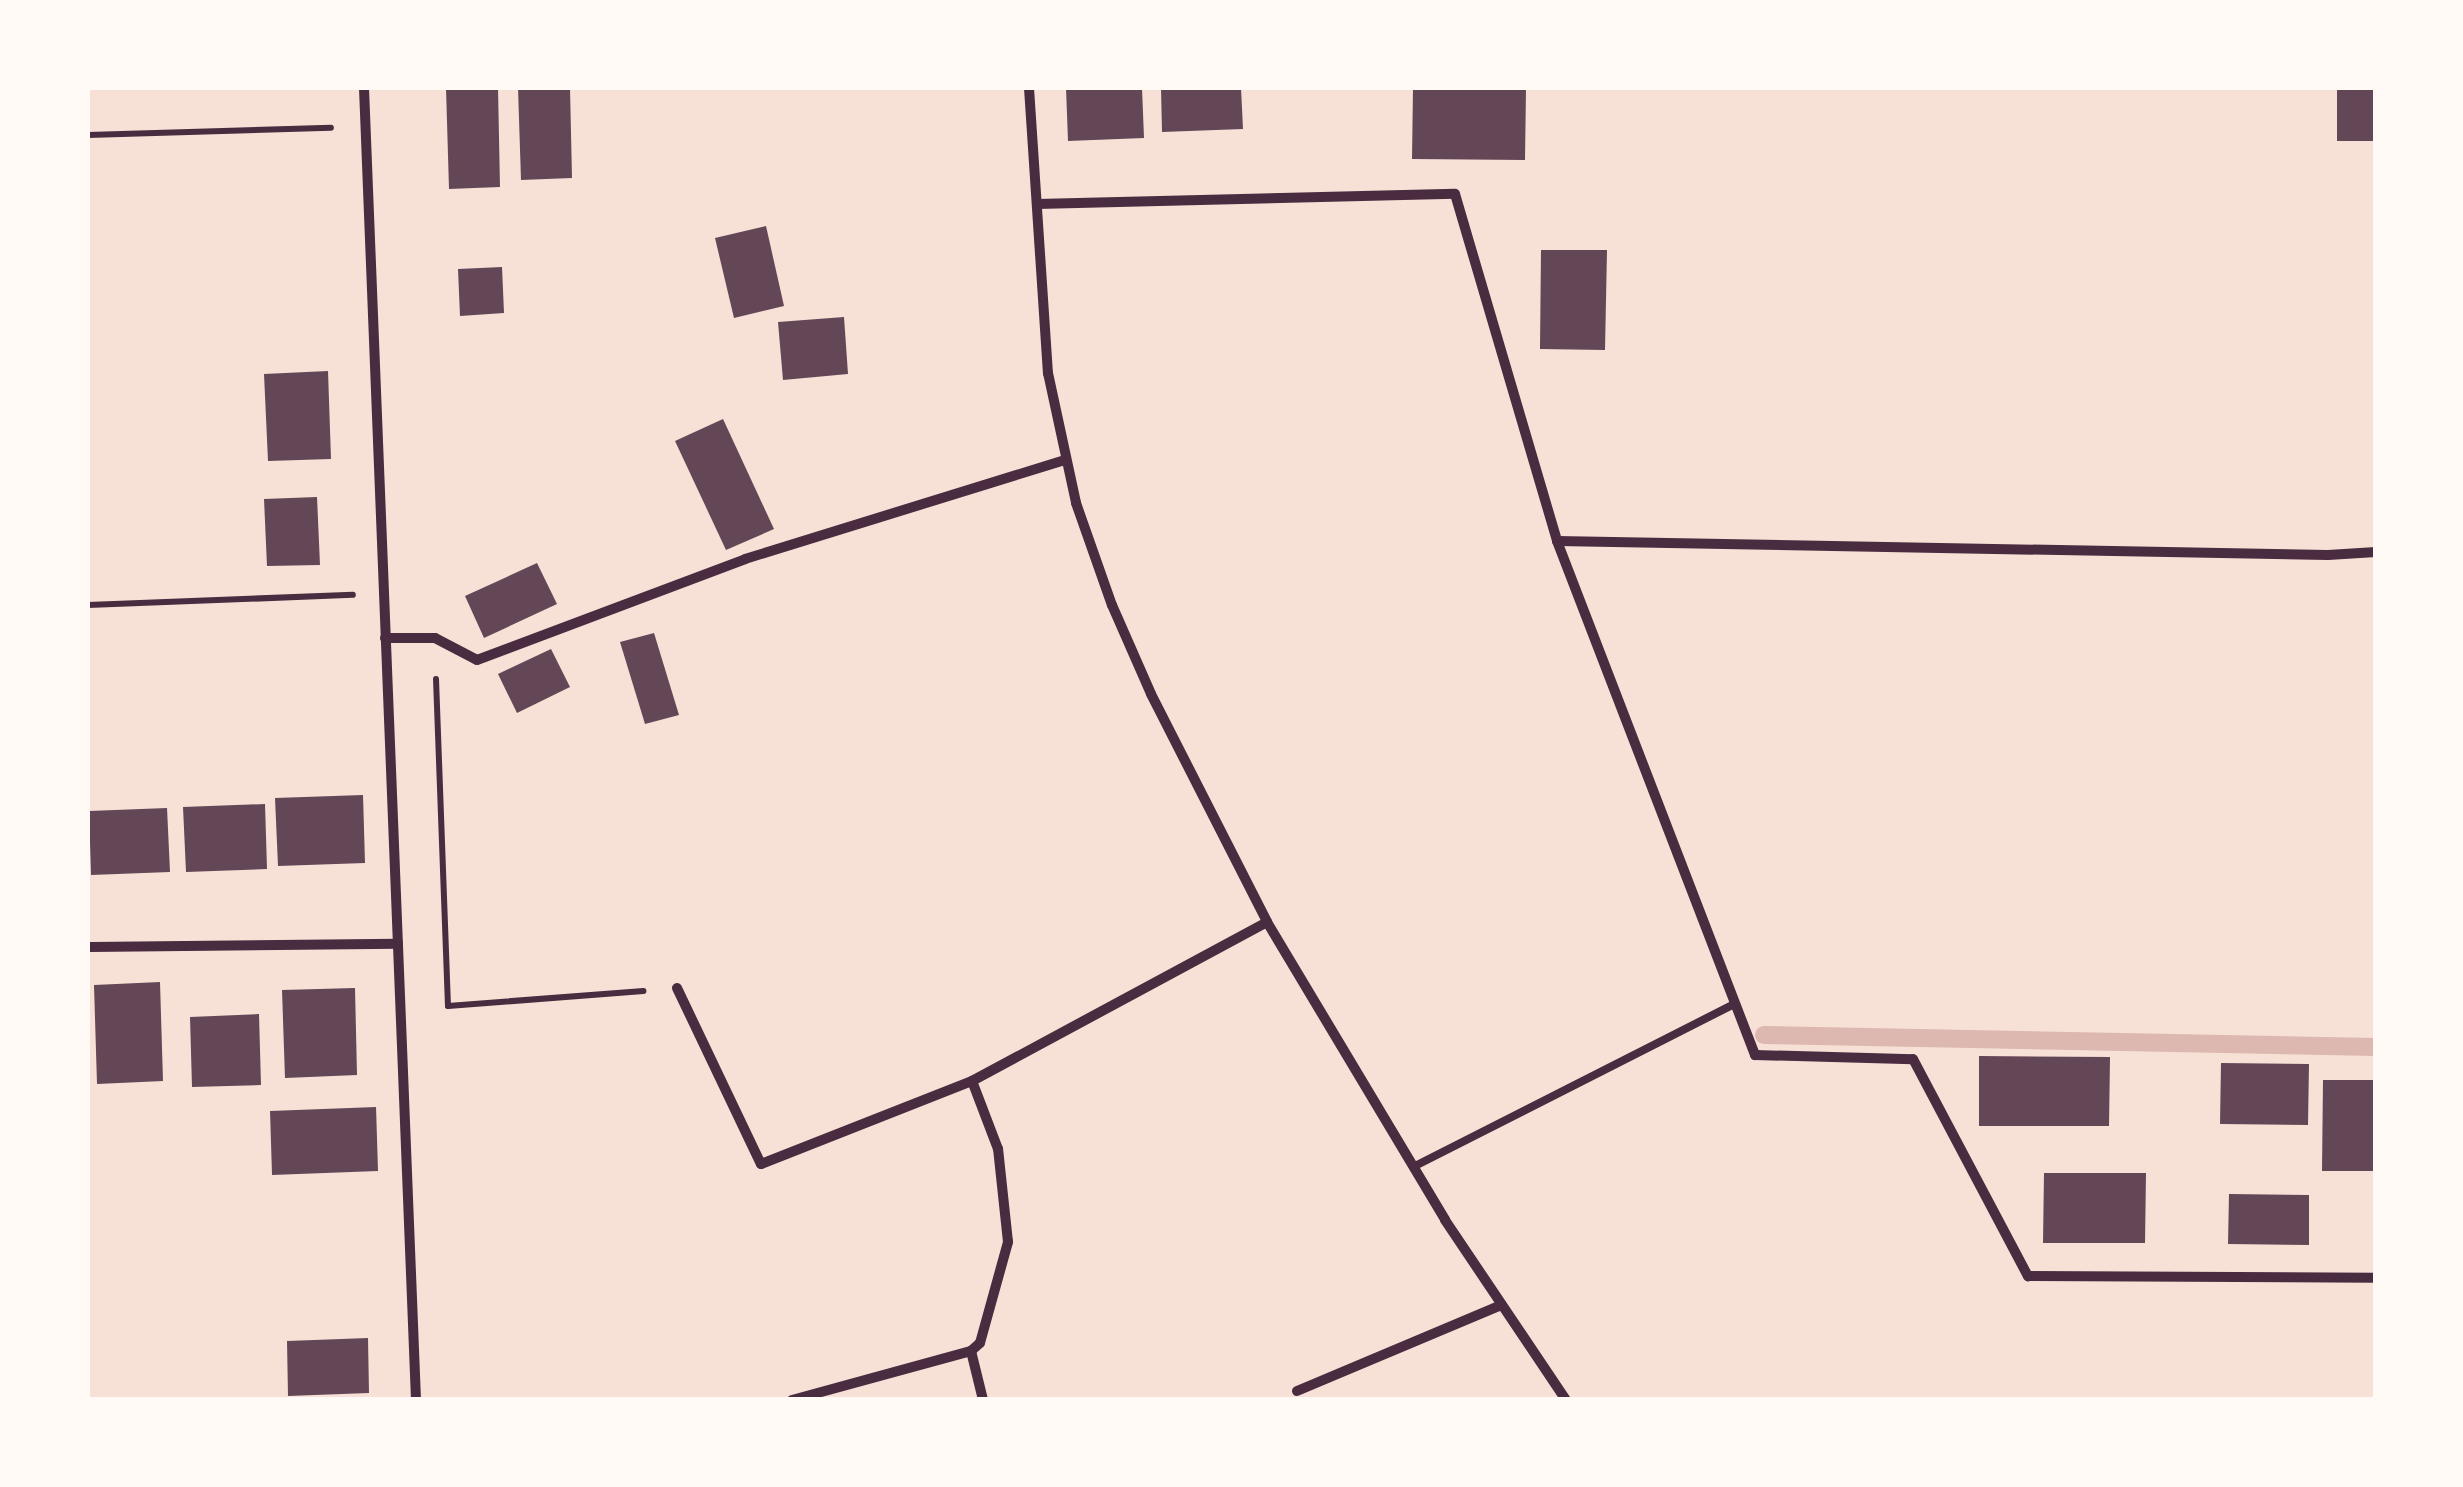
<!DOCTYPE html>
<html>
<head>
<meta charset="utf-8">
<style>
	body { margin:0 }
	#map { position:relative; width:2463px; height:1487px; overflow:hidden; background:#f7e1d7; font-family:"Titillium Web",sans-serif }
	div>[style] { position:absolute }
	.stream>* { height:18px; margin:-9px; padding:0 9px; transform-origin:9px; border-radius:9px; background:#dcb8b0 }
	.building>* { inset:0; background:#644757 }
	.path>* { height:6px; margin:-3px; padding:0 3px; transform-origin:3px; border-radius:3px; background:#4a2c40 }
	.service>* { height:8px; margin:-4px; padding:0 4px; transform-origin:4px; border-radius:4px; background:#4a2c40 }
	.minor>* { height:10px; margin:-5px; padding:0 5px; transform-origin:5px; border-radius:5px; background:#4a2c40 }
	span { translate:-50% -50%; white-space:nowrap; text-align:center; line-height:1.15; -webkit-text-stroke:8px #fffaf5; paint-order:stroke }
	.frame { position:absolute; inset:0; border:90px solid #fffaf5; pointer-events:none }
</style>
</head>
<body>
<div id="map">
	<div class="stream">
		<div style="left:1764px;top:1035px;width:612px;rotate:1.12deg"></div>
	</div>
	<div class="building">
		<div style="clip-path:polygon(446px 88px,498px 88px,500px 187px,449px 189px)"></div>
		<div style="clip-path:polygon(518px 88px,570px 88px,572px 178px,521px 180px)"></div>
		<div style="clip-path:polygon(1066px 88px,1142px 88px,1144px 138px,1068px 141px)"></div>
		<div style="clip-path:polygon(1161px 88px,1241px 88px,1243px 129px,1162px 132px)"></div>
		<div style="clip-path:polygon(1413px 88px,1526px 88px,1525px 160px,1412px 159px)"></div>
		<div style="clip-path:polygon(2337px 88px,2376px 88px,2376px 141px,2337px 141px)"></div>
		<div style="clip-path:polygon(766px 226px,784px 306px,734px 318px,715px 238px)"></div>
		<div style="clip-path:polygon(1541px 250px,1607px 250px,1605px 350px,1540px 349px)"></div>
		<div style="clip-path:polygon(502px 267px,504px 313px,460px 316px,458px 269px)"></div>
		<div style="clip-path:polygon(844px 317px,848px 374px,783px 380px,778px 322px)"></div>
		<div style="clip-path:polygon(328px 371px,331px 459px,268px 461px,264px 374px)"></div>
		<div style="clip-path:polygon(723px 419px,774px 529px,726px 550px,675px 441px)"></div>
		<div style="clip-path:polygon(317px 497px,320px 565px,267px 566px,264px 499px)"></div>
		<div style="clip-path:polygon(537px 563px,557px 604px,484px 638px,465px 596px)"></div>
		<div style="clip-path:polygon(654px 633px,679px 715px,645px 724px,620px 642px)"></div>
		<div style="clip-path:polygon(551px 649px,570px 687px,517px 713px,498px 674px)"></div>
		<div style="clip-path:polygon(363px 795px,365px 863px,278px 866px,275px 798px)"></div>
		<div style="clip-path:polygon(265px 804px,267px 869px,186px 872px,183px 807px)"></div>
		<div style="clip-path:polygon(167px 808px,170px 872px,91px 875px,89px 811px)"></div>
		<div style="clip-path:polygon(160px 982px,163px 1081px,97px 1084px,94px 985px)"></div>
		<div style="clip-path:polygon(355px 988px,357px 1075px,285px 1078px,282px 990px)"></div>
		<div style="clip-path:polygon(259px 1014px,261px 1085px,192px 1087px,190px 1017px)"></div>
		<div style="clip-path:polygon(1979px 1056px,2110px 1057px,2109px 1126px,1979px 1126px)"></div>
		<div style="clip-path:polygon(2221px 1063px,2309px 1064px,2308px 1125px,2220px 1124px)"></div>
		<div style="clip-path:polygon(2323px 1080px,2376px 1080px,2376px 1171px,2322px 1171px)"></div>
		<div style="clip-path:polygon(376px 1107px,378px 1171px,272px 1175px,270px 1111px)"></div>
		<div style="clip-path:polygon(2044px 1173px,2146px 1173px,2145px 1243px,2043px 1243px)"></div>
		<div style="clip-path:polygon(2229px 1194px,2309px 1195px,2309px 1245px,2228px 1244px)"></div>
		<div style="clip-path:polygon(368px 1338px,369px 1393px,288px 1396px,287px 1341px)"></div>
	</div>
	<div class="path">
		<div style="left:88px;top:135px;width:243px;rotate:-1.7deg"></div>
		<div style="left:88px;top:605px;width:265px;rotate:-2.2deg"></div>
		<div style="left:436px;top:679px;width:327px;rotate:87.9deg"></div>
		<div style="left:448px;top:1006px;width:196px;rotate:-4.4deg"></div>
	</div>
	<div class="service">
		<div style="left:1413px;top:1167px;width:360px;rotate:-26.9deg"></div>
	</div>
	<div class="minor">
		<div style="left:364px;top:88px;width:1313px;rotate:87.73deg"></div>
		<div style="left:1029px;top:88px;width:286px;rotate:86.2deg"></div>
		<div style="left:1048px;top:373px;width:133px;rotate:77.8deg"></div>
		<div style="left:1076px;top:503px;width:108px;rotate:70.6deg"></div>
		<div style="left:1112px;top:605px;width:97px;rotate:66.3deg"></div>
		<div style="left:1151px;top:694px;width:256px;rotate:63deg"></div>
		<div style="left:1267px;top:922px;width:347px;rotate:59.1deg"></div>
		<div style="left:1445px;top:1220px;width:217px;rotate:56.1deg"></div>
		<div style="left:1037px;top:204px;width:418px;rotate:-1.4deg"></div>
		<div style="left:1455px;top:194px;width:362px;rotate:73.6deg"></div>
		<div style="left:1557px;top:541px;width:771px;rotate:1.04deg"></div>
		<div style="left:2328px;top:555px;width:48px;rotate:-3.6deg"></div>
		<div style="left:1557px;top:541px;width:551px;rotate:68.93deg"></div>
		<div style="left:1755px;top:1055px;width:158px;rotate:1.5deg"></div>
		<div style="left:1913px;top:1059px;width:246px;rotate:62.1deg"></div>
		<div style="left:2028px;top:1276px;width:348px;rotate:0.3deg"></div>
		<div style="left:385px;top:638px;width:50px"></div>
		<div style="left:435px;top:638px;width:47px;rotate:27.6deg"></div>
		<div style="left:477px;top:660px;width:286px;rotate:-20.6deg"></div>
		<div style="left:745px;top:559px;width:334px;rotate:-17.2deg"></div>
		<div style="left:90px;top:947px;width:308px;rotate:-0.6deg"></div>
		<div style="left:677px;top:988px;width:195px;rotate:64.5deg"></div>
		<div style="left:761px;top:1164px;width:227px;rotate:-21.5deg"></div>
		<div style="left:971px;top:1351px;width:12px;rotate:-42deg"></div>
		<div style="left:980px;top:1343px;width:105px;rotate:-74.5deg"></div>
		<div style="left:1008px;top:1242px;width:94px;rotate:-96.1deg"></div>
		<div style="left:998px;top:1149px;width:73px;rotate:-110.9deg"></div>
		<div style="left:972px;top:1081px;width:335px;rotate:-28.3deg"></div>
		<div style="left:1297px;top:1391px;width:222px;rotate:-22.8deg"></div>
		<div style="left:792px;top:1400px;width:186px;rotate:-15.3deg"></div>
		<div style="left:971px;top:1351px;width:50px;rotate:76.2deg"></div>
	</div>
	<div class="frame"></div>
</div>
</body>
</html>
